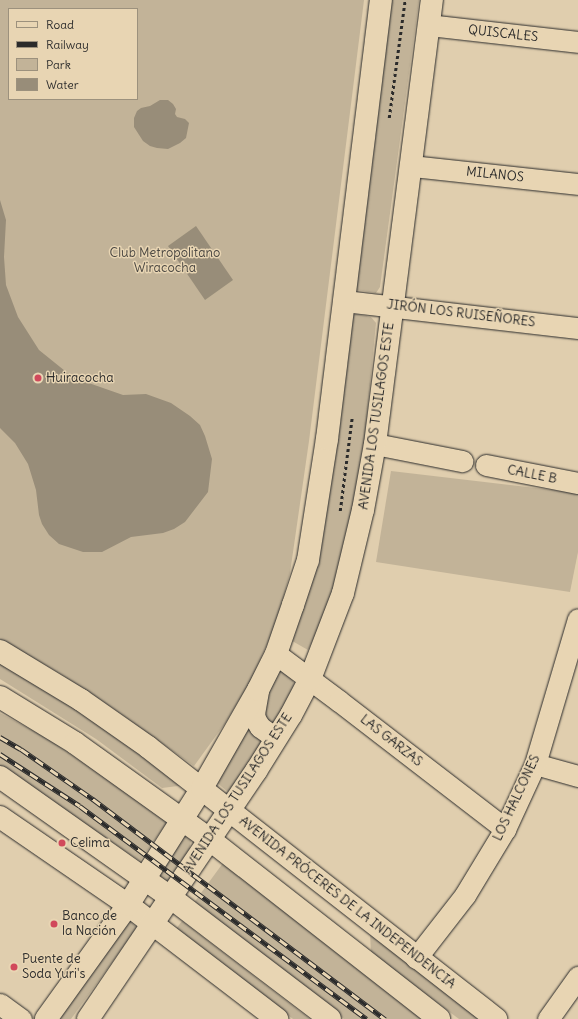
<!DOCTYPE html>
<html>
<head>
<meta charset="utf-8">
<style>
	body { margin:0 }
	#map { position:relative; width:578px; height:1019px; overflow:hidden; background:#e0ceae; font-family:Delius,sans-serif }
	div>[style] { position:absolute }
	.green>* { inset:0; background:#c2b398 }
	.water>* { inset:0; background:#988d79 }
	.path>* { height:2.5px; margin-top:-1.25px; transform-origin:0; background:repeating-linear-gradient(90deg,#2b2b2b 0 3px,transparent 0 6px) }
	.roads { filter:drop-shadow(0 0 1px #2b2b2b) drop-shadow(0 0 1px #2b2b2b) }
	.minor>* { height:21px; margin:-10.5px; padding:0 10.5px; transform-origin:10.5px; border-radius:10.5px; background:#e8d5b3 }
	.major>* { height:22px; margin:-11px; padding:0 11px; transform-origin:11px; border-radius:11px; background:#e8d5b3 }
	.rail>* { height:4.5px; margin-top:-2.25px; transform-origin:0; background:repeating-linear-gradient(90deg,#e8d5b3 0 9px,#2b2b2b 0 18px); box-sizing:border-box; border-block:1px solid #2b2b2b }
	.dots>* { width:11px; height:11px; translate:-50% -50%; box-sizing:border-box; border:2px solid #e8d5b3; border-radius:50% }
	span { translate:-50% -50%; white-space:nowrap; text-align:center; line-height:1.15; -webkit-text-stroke:3px #e8d5b3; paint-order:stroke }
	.street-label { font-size:13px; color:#2b2b2b }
	.park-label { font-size:13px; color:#494641 }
	.poi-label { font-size:13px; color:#2b2b2b }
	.left { translate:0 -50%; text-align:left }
	.legend { position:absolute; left:8px; top:8px; width:130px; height:92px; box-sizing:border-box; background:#e8d5b3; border:1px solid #9c917d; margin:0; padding:5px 7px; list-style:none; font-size:12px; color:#2b2b2b }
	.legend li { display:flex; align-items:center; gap:8px; height:20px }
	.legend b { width:20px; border:1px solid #9c917d }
</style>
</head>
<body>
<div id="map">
	<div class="green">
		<div style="clip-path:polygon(evenodd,0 0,364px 0,309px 441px,290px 573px,275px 627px,251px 680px,226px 722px,194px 766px,111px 707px,59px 673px,0 639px,0 0,9px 9px,137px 9px,137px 99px,9px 99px,9px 9px)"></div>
		<div style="clip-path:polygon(389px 0,419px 0,380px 287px,376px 293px,357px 290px,354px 288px)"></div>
		<div style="clip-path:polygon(356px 314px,371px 317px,376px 323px,363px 458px,346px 552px,321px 624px,308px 650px,287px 638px,352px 316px)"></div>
		<div style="clip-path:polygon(391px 471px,578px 493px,578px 552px,570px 592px,376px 562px)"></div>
		<div style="clip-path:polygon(0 659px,26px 673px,186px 785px,162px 788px,96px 739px,0 679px)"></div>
		<div style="clip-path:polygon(281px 668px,292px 676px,294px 685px,272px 728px,231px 793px,228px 792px,216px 782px)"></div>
		<div style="clip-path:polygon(0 713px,50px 740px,168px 821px,140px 861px,0 766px)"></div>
		<div style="clip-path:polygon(182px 834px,191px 840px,189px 852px,170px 880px,163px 883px,157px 879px)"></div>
		<div style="clip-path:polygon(223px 863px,426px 1019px,344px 1019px,193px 904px)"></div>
		<div style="clip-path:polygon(129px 920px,137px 928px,71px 1019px,54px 1019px)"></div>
		<div style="clip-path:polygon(182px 921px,310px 1019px,293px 1019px,176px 929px)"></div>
		<div style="clip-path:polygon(370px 932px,484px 1019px,459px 1019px,371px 953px)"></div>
	</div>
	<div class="water">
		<div style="clip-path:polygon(160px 100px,168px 100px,173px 104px,176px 109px,175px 114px,177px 117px,185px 119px,189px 123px,186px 138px,180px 143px,168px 149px,157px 148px,150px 146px,143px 141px,134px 127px,134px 118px,137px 111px,141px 108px,150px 106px)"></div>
		<div style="clip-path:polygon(0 200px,6px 220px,4px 257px,6px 285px,18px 317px,39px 350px,70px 375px,83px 381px,123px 395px,146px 394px,171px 403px,190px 416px,200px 425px,205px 436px,212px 459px,208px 492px,185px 522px,174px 529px,163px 533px,131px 537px,102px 552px,83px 552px,59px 544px,49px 535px,42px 524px,39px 515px,36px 490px,28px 464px,15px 443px,0 428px)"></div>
		<div style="clip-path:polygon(196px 226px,233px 280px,205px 300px,168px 246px)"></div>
	</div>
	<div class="path">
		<div style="left:389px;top:118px;width:119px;rotate:-82.3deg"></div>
		<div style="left:340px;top:511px;width:95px;rotate:-82.7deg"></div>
	</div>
	<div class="roads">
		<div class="minor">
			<div style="left:429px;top:25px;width:150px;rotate:6.5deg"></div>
			<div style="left:412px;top:166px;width:167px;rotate:6.2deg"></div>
			<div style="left:344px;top:301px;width:236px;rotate:6.6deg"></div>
			<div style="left:375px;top:444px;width:89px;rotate:11.1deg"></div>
			<div style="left:486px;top:465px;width:94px;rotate:11.1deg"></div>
			<div style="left:276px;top:654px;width:79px;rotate:36.7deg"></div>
			<div style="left:339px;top:701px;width:210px;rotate:37.6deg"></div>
			<div style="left:258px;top:691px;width:22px;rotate:100deg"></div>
			<div style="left:254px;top:713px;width:6px;rotate:81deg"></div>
			<div style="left:255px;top:719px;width:9px;rotate:58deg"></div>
			<div style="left:260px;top:727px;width:19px;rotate:35deg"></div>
			<div style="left:535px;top:764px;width:45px;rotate:15.6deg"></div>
			<div style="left:416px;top:958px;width:80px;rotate:-52.1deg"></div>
			<div style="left:465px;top:895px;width:77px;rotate:-58.8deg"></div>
			<div style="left:505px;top:829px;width:72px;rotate:-65.2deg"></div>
			<div style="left:535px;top:764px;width:151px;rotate:-73.5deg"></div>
			<div style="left:0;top:1004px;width:26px;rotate:36deg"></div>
			<div style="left:548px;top:1019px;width:52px;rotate:-54.5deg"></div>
		</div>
		<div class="major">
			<div style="left:0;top:651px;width:95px;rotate:31.2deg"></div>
			<div style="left:81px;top:700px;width:82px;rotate:35deg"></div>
			<div style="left:148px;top:747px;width:442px;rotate:38deg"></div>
			<div style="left:0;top:697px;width:88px;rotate:31.5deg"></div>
			<div style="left:75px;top:743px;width:165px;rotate:35.6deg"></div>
			<div style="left:209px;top:839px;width:292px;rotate:38deg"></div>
			<div style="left:0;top:777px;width:208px;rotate:35.2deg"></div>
			<div style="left:170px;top:897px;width:201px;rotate:37.3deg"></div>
			<div style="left:0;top:817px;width:155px;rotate:34.5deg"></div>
			<div style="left:128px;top:905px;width:188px;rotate:37.4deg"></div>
			<div style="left:46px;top:1019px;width:140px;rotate:-54.3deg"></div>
			<div style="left:128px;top:905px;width:138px;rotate:-57.7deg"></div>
			<div style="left:202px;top:788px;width:113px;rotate:-60.3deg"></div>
			<div style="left:258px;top:690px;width:40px;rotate:-63.4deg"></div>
			<div style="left:276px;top:654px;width:52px;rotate:-70.9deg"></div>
			<div style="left:293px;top:605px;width:47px;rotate:-71.6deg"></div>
			<div style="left:308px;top:560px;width:122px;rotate:-81.1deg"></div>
			<div style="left:327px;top:439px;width:442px;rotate:-83deg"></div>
			<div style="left:88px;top:1019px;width:300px;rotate:-55.9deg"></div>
			<div style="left:256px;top:771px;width:66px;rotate:-58deg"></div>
			<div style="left:291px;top:715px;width:41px;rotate:-62.2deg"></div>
			<div style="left:310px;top:679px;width:92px;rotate:-69deg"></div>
			<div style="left:343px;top:593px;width:85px;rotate:-76.5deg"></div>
			<div style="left:363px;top:510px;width:67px;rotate:-79.7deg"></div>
			<div style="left:375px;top:444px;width:448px;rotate:-82.7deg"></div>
		</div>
	</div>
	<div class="rail">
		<div style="left:0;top:737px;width:24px;rotate:30deg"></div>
		<div style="left:21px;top:749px;width:88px;rotate:34.8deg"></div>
		<div style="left:93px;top:799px;width:366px;rotate:37deg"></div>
		<div style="left:0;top:754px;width:95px;rotate:33deg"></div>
		<div style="left:80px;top:806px;width:357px;rotate:36.6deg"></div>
	</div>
	<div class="dots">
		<div style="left:38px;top:378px;background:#d1495b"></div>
		<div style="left:62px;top:843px;background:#d1495b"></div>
		<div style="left:54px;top:924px;background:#d1495b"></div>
		<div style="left:14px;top:967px;background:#d1495b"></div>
	</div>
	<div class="street-label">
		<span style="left:503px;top:34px;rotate:6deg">QUISCALES</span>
		<span style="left:495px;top:175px;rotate:6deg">MILANOS</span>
		<span style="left:461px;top:314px;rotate:7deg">JIRÓN LOS RUISEÑORES</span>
		<span style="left:377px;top:416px;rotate:-82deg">AVENIDA LOS TUSILAGOS ESTE</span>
		<span style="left:532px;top:475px;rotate:11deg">CALLE B</span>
		<span style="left:391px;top:741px;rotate:38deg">LAS GARZAS</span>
		<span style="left:238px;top:794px;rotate:-57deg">AVENIDA LOS TUSILAGOS ESTE</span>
		<span style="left:517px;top:798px;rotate:-65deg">LOS HALCONES</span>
		<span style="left:347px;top:903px;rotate:38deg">AVENIDA PRÓCERES DE LA INDEPENDENCIA</span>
	</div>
	<div class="park-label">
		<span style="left:165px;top:261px">Club Metropolitano<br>Wiracocha</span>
	</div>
	<div class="poi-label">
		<span class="left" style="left:46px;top:378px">Huiracocha</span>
		<span class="left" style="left:70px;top:843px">Celima</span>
		<span class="left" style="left:62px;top:924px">Banco de<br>la Nación</span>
		<span class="left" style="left:22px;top:967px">Puente de<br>Soda Yuri's</span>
	</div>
	<ul class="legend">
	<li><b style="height:5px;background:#e8d5b3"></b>Road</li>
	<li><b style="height:5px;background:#2b2b2b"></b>Railway</li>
	<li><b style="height:11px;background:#c2b398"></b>Park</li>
	<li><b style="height:11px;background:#988d79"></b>Water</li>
	</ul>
</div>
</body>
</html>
